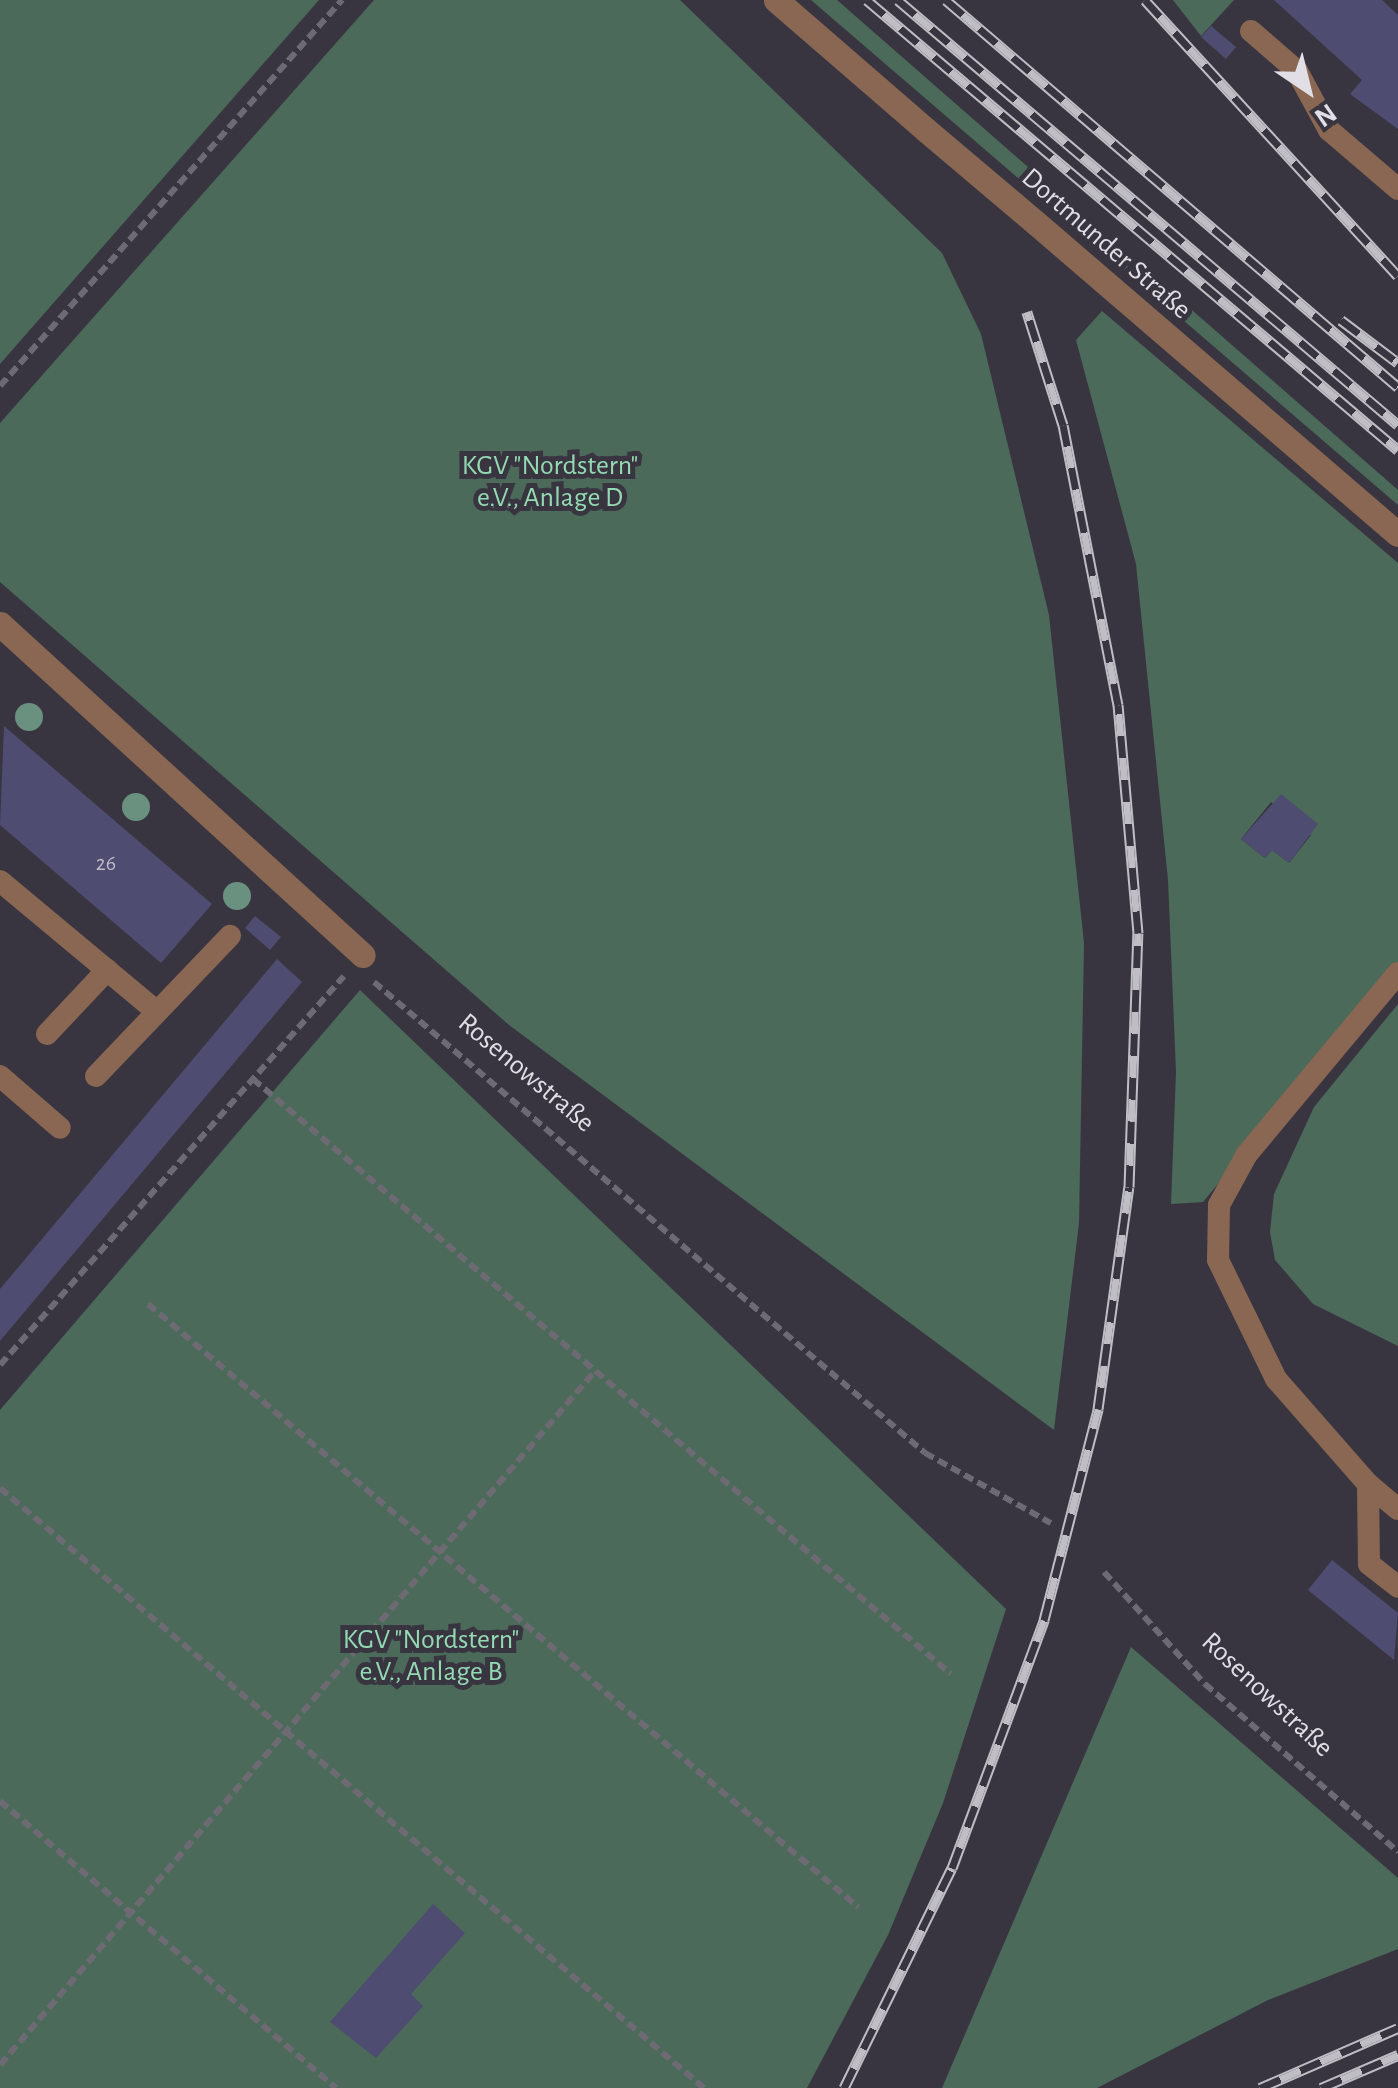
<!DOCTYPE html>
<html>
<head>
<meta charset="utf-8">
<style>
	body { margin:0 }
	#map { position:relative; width:1398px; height:2088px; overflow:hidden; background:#393540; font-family:"Alegreya Sans",sans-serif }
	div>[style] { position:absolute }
	.green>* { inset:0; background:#4b6a59 }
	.building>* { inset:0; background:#4e4c71 }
	.path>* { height:6px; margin-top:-3px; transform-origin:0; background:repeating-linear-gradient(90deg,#6d6a73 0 10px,transparent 0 15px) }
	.lane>* { height:22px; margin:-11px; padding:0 11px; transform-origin:11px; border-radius:11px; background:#896752 }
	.street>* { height:25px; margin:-12.5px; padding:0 12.5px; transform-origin:12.5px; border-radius:12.5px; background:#896752 }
	.rail>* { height:11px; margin-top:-5.5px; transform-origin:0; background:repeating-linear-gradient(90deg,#393540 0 22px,#c0bec5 0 44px); box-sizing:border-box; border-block:2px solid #c0bec5 }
	.street-bridge>* { height:25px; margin:-12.5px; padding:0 12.5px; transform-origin:12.5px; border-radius:12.5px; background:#896752 }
	.trees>* { width:28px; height:28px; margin:-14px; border-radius:50%; background:#6a907f }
	span { translate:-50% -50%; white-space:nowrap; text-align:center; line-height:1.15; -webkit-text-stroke:10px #393540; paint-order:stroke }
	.number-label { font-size:22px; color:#bcbac8 }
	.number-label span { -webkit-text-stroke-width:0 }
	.street-label { font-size:28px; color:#e1dfe5 }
	.park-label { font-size:28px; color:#93dab3 }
	.north { position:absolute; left:1258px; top:40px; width:100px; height:100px; -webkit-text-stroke:8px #393540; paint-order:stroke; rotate:145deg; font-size:28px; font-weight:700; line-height:40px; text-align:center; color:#e1dfe5 }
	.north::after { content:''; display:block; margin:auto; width:35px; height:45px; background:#e1dfe5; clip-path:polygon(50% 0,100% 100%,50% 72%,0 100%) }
</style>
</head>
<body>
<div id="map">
	<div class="green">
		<div style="clip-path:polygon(0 0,319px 0,0 364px)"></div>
		<div style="clip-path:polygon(374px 0,680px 0,942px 253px,981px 334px,1049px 615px,1084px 943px,1079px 1223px,1054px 1430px,509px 1025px,0 582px,0 423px)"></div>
		<div style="clip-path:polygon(811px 0,837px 0,869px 28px,1398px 490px,1398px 505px)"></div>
		<div style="clip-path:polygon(1173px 0,1234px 0,1201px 36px)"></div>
		<div style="clip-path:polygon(evenodd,1102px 311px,1398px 563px,1398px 967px,1203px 1202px,1171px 1204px,1176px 1072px,1168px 880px,1136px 564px,1076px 340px,1102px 311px,1271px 802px,1311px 835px,1289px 863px,1272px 850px,1265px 858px,1241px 839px,1271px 802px)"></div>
		<div style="clip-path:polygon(360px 990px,1006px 1609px,943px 1803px,888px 1935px,807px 2088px,0 2088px,0 1410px)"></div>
		<div style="clip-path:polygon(1398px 1004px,1398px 1346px,1313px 1304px,1275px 1260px,1270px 1232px,1274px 1194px,1314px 1107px)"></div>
		<div style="clip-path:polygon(1131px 1647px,1398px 1878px,1398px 1949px,1268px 2000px,1097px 2088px,942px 2088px)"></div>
	</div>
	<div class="building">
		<div style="clip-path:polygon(1274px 0,1382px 0,1398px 15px,1398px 129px,1350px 94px,1362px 80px)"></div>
		<div style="clip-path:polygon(1211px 26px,1236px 47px,1226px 59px,1201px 37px)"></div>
		<div style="clip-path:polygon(4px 726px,212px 904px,161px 963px,0 825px)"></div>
		<div style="clip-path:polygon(1281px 794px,1318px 824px,1289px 863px,1272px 850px,1265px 858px,1241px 839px)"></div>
		<div style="clip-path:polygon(255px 916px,281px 937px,270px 950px,245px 928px)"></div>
		<div style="clip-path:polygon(277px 959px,302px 982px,0 1341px,0 1289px)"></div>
		<div style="clip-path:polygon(1332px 1560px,1398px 1613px,1394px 1660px,1308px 1590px)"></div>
		<div style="clip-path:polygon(433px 1904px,465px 1933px,411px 1994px,423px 2006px,376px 2058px,330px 2022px)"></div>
	</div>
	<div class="path">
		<div style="left:0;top:386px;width:516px;rotate:-48.46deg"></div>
		<div style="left:374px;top:982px;width:725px;rotate:40.52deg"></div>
		<div style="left:925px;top:1453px;width:144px;rotate:29.1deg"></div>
		<div style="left:253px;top:1079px;width:917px;rotate:40.45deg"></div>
		<div style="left:148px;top:1304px;width:932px;rotate:40.34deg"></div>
		<div style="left:0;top:1365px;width:519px;rotate:-48.51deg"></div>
		<div style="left:0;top:1488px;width:925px;rotate:40.44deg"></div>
		<div style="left:1104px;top:1572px;width:151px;rotate:48deg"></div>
		<div style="left:1205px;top:1684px;width:256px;rotate:41deg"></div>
		<div style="left:0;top:1801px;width:442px;rotate:40.5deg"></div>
		<div style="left:0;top:2065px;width:914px;rotate:-49.39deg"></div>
	</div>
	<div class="lane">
		<div style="left:1251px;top:31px;width:61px;rotate:41deg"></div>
		<div style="left:1297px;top:71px;width:67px;rotate:61.5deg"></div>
		<div style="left:1329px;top:130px;width:91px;rotate:40.5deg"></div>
		<div style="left:0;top:881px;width:203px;rotate:39.8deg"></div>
		<div style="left:1398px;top:973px;width:236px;rotate:129.8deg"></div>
		<div style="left:1247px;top:1154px;width:58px;rotate:118.8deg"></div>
		<div style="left:1219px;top:1205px;width:55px;rotate:91deg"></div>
		<div style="left:1218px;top:1260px;width:132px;rotate:64deg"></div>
		<div style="left:1276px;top:1379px;width:140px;rotate:48.8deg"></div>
		<div style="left:1368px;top:1484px;width:39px;rotate:40deg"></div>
		<div style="left:47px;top:1034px;width:88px;rotate:-46.8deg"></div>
		<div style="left:0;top:1076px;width:79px;rotate:40.9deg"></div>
		<div style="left:96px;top:1076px;width:194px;rotate:-46.3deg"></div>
		<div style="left:1368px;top:1484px;width:80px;rotate:89.3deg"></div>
		<div style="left:1369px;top:1564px;width:37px;rotate:38deg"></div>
	</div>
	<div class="street">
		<div style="left:776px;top:0;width:198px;rotate:40.9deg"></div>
		<div style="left:1036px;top:223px;width:477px;rotate:40.7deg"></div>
		<div style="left:0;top:624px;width:491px;rotate:42.4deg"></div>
	</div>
	<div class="rail">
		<div style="left:867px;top:0;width:696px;rotate:40.28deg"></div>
		<div style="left:898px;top:0;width:656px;rotate:40.36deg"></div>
		<div style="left:946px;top:0;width:595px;rotate:40.57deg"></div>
		<div style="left:1145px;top:0;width:374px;rotate:47.5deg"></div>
		<div style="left:1341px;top:320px;width:71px;rotate:37deg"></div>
		<div style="left:844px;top:2088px;width:245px;rotate:-63.9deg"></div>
		<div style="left:952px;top:1868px;width:265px;rotate:-69.6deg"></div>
		<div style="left:1044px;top:1620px;width:218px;rotate:-75.6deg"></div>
		<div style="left:1098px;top:1409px;width:224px;rotate:-82.1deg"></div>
		<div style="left:1129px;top:1187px;width:254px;rotate:-88deg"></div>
		<div style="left:1138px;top:933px;width:229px;rotate:-95deg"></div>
		<div style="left:1118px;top:705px;width:285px;rotate:-101.1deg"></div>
		<div style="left:1063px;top:425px;width:119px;rotate:-107.7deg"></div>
		<div style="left:1260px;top:2088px;width:150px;rotate:-23.5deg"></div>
		<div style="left:1321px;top:2088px;width:84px;rotate:-23.2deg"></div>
	</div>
	<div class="street-bridge">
		<div style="left:926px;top:130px;width:144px;rotate:40.2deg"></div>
	</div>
	<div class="trees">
		<div style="left:29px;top:717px"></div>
		<div style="left:136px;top:807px"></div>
		<div style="left:237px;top:896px"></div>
	</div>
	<div class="number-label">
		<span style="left:106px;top:864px">26</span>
	</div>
	<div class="street-label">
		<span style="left:1106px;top:244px;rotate:41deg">Dortmunder Straße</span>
		<span style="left:526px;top:1073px;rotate:40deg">Rosenowstraße</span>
		<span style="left:1267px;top:1695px;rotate:43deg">Rosenowstraße</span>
	</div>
	<div class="park-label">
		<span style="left:550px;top:482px">KGV "Nordstern"<br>e.V., Anlage D</span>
		<span style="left:431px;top:1656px">KGV "Nordstern"<br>e.V., Anlage B</span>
	</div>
	<div class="north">N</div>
</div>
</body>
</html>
